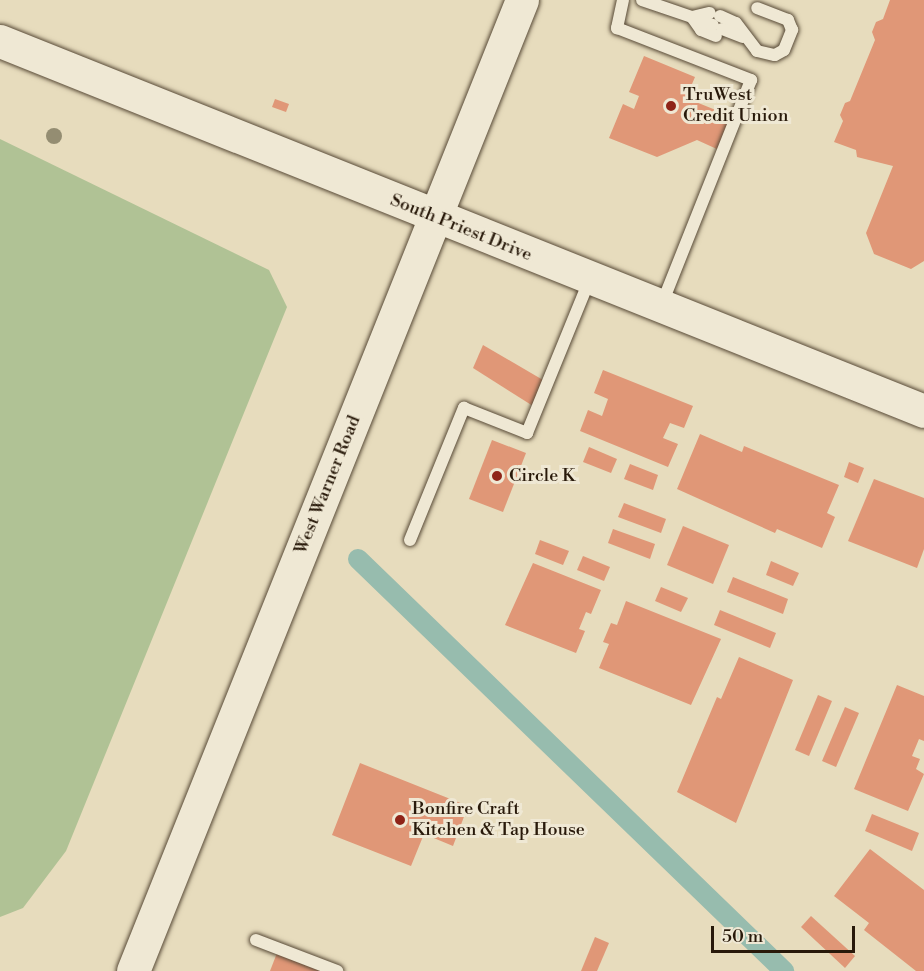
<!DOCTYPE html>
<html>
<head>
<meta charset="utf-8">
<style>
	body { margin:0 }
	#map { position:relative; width:924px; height:971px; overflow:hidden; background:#e7dcbd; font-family:"Libre Bodoni",serif }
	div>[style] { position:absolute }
	.green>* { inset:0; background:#b0c295 }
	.canal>* { height:20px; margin:-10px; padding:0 10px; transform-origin:10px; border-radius:10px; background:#97bcae }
	.building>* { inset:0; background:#e09777 }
	.roads { filter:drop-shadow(0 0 2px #584a37) drop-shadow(0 0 2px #584a37) }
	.service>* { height:12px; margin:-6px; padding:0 6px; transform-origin:6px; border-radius:6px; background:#efe8d4 }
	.secondary>* { height:33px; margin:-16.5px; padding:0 16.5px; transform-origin:16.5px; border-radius:16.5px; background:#efe8d4 }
	.trees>* { width:16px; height:16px; margin:-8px; border-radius:50%; background:#948d72 }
	.dots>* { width:16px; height:16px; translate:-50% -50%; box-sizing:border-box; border:3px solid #efe8d4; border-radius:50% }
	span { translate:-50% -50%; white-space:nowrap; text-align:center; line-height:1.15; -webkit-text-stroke:6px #efe8d4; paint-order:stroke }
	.poi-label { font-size:18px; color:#28190a }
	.left { translate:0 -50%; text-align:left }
	.street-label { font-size:18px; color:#28190a }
	.scale { position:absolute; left:711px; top:926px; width:144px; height:27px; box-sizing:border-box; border:3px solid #28190a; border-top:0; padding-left:8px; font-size:18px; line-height:21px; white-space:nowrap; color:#28190a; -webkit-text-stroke:4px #efe8d4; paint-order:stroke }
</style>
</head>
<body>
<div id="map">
	<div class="green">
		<div style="clip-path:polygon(0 139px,269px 270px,287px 307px,66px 851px,23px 908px,0 917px)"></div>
	</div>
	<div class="canal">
		<div style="left:358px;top:559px;width:593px;rotate:44.04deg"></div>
	</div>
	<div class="building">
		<div style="clip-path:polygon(890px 0,924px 0,924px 261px,911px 269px,874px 254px,866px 233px,893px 166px,857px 157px,856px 150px,834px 142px,843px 121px,840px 115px,845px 103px,850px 101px,875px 40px,872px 32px,876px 22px,883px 19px)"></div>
		<div style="clip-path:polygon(644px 56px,695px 77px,686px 98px,733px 117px,719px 150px,697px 140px,657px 157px,609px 138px,623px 104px,634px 109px,639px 96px,629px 92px)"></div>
		<div style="clip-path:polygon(275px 99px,289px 104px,286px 112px,272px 107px)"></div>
		<div style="clip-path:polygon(483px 345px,543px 380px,533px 406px,473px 368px)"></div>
		<div style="clip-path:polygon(603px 370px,693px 406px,684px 428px,670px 423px,663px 438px,678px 444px,668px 467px,580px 431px,588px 410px,602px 416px,608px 399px,594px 393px)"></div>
		<div style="clip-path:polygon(700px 434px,742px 452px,744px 446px,839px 485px,827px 513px,835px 517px,822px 548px,777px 529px,775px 533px,677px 489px)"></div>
		<div style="clip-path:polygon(492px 440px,526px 453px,503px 512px,469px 499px)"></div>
		<div style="clip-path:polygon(589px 447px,617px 459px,611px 473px,583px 462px)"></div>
		<div style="clip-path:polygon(849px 462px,864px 468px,858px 483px,844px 477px)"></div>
		<div style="clip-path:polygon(630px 464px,658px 475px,653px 490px,624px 479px)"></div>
		<div style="clip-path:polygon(874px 479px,924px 498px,924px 549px,917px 568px,848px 541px)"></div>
		<div style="clip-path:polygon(624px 503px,666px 519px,661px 533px,618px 517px)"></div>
		<div style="clip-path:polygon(683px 526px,729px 545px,713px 584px,667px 565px)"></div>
		<div style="clip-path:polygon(613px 529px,655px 544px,650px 559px,608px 543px)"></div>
		<div style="clip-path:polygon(540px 540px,569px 551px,563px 565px,535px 554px)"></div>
		<div style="clip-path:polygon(583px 556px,610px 567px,604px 581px,577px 570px)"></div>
		<div style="clip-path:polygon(771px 561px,799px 573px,793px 586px,766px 575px)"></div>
		<div style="clip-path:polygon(533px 563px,601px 590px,591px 614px,586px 612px,579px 629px,585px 631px,576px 653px,505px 625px)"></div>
		<div style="clip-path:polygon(733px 577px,788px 599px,783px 614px,727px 592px)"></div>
		<div style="clip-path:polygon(661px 587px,688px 598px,681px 612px,655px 601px)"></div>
		<div style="clip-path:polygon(626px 601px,721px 639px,691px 705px,599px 668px,609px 644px,603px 642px,611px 623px,617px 625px)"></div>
		<div style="clip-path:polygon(720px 610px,776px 633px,770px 648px,714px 625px)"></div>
		<div style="clip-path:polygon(739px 657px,793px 680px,736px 823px,677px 792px,717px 697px,721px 699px)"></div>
		<div style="clip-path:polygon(897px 685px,924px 696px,924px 741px,919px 739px,912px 756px,920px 759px,916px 769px,924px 774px,908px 811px,854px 789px)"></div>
		<div style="clip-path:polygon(818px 695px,832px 701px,809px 756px,795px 750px)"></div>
		<div style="clip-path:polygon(845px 707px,859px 713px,836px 767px,822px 761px)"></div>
		<div style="clip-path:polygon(360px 763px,468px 806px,453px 846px,424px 834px,411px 866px,332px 835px)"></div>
		<div style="clip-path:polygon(872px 814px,919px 833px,912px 851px,865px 831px)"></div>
		<div style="clip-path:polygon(870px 849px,924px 890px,924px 971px,916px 971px,864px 930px,869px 923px,834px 896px)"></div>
		<div style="clip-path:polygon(811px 916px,855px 956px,845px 968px,801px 927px)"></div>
		<div style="clip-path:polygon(595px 937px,609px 943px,597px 971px,581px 971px)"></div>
		<div style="clip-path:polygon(277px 953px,322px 971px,270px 971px)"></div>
	</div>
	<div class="roads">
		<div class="service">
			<div style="left:623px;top:0;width:29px;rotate:102deg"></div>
			<div style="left:617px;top:28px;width:144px;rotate:21.2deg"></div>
			<div style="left:751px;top:80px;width:243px;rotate:111.7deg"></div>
			<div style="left:642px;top:0;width:53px;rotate:18.8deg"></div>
			<div style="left:692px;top:17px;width:16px;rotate:55deg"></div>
			<div style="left:701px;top:30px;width:16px;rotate:22deg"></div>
			<div style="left:720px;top:16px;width:17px;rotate:24deg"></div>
			<div style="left:736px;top:23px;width:35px;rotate:53deg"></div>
			<div style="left:757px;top:51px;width:18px;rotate:13deg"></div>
			<div style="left:775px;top:55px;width:10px;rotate:-29deg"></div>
			<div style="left:784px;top:50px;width:22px;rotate:-68deg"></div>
			<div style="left:792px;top:30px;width:11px;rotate:-112deg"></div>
			<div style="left:788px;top:20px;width:33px;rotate:-159deg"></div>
			<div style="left:692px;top:17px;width:18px;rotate:-13deg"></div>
			<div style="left:693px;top:18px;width:21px;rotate:19deg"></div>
			<div style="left:722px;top:29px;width:22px;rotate:21deg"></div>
			<div style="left:410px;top:540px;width:143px;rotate:-67.8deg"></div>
			<div style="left:464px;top:408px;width:68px;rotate:21.6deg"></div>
			<div style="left:527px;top:433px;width:166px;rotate:-67.8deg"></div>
			<div style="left:256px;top:940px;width:87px;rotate:20.9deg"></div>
		</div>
		<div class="secondary">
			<div style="left:0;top:41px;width:995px;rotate:21.82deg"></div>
			<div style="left:133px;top:971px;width:1046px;rotate:-68.17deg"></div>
		</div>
	</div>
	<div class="trees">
		<div style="left:54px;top:136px"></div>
	</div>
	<div class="dots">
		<div style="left:671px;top:106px;background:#8f2418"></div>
		<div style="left:497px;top:476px;background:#8f2418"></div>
		<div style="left:400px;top:820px;background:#8f2418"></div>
	</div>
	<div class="poi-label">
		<span class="left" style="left:683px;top:106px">TruWest<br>Credit Union</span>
		<span class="left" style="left:509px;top:476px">Circle K</span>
		<span class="left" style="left:412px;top:820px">Bonfire Craft<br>Kitchen &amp; Tap House</span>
	</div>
	<div class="street-label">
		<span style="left:461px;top:228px;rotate:22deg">South Priest Drive</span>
		<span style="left:328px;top:485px;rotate:-68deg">West Warner Road</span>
	</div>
	<div class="scale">50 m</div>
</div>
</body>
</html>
